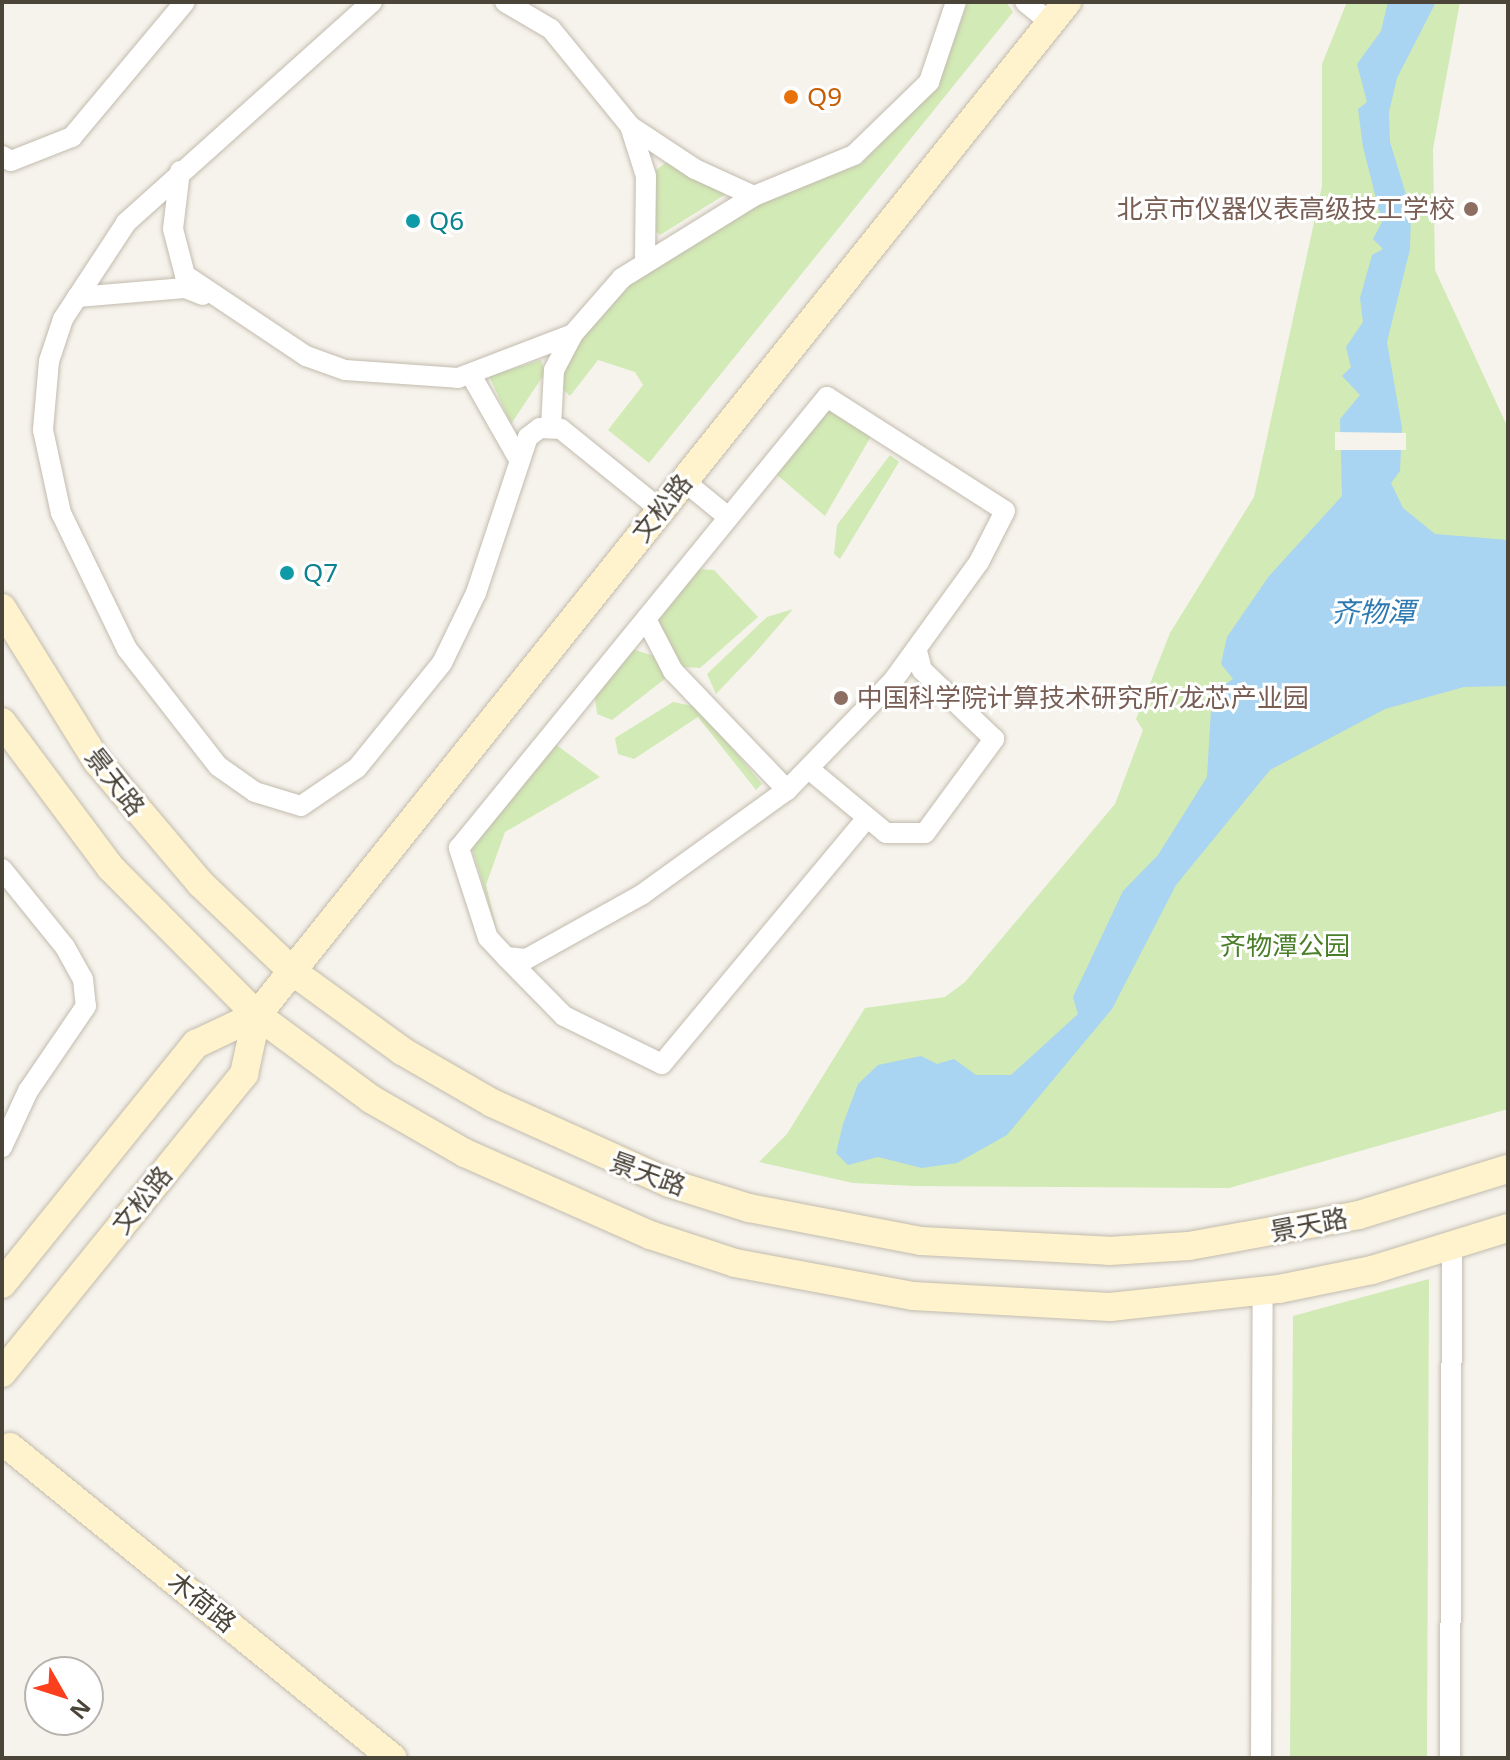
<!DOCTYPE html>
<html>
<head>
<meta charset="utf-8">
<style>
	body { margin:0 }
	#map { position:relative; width:1510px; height:1760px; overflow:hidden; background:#f6f3ec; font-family:"Noto Sans","Noto Sans SC",sans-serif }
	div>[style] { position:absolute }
	.green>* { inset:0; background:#d2eab5 }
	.water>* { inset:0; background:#a9d4f2 }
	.pier>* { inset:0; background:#f6f3ec }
	.roads { filter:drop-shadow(0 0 2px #c2bbae) drop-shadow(0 0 2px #c2bbae) }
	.street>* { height:20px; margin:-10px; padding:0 10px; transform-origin:10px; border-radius:10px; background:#fff }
	.secondary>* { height:28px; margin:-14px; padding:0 14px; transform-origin:14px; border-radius:14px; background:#fff3cd }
	.dots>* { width:22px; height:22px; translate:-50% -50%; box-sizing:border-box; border:4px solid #fff; border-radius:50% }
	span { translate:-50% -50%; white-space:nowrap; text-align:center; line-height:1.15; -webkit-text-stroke:6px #fff; paint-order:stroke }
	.food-label { font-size:26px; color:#c56008 }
	.left { translate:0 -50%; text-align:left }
	.education-label { font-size:26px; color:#785e54 }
	.right { translate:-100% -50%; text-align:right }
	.culture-label { font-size:26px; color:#0d838f }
	.street-label { font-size:26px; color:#4b4439 }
	.park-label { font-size:26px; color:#4a7f2a }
	.water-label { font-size:28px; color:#2e7ab2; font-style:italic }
	.frame { position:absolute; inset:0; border:4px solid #4b4439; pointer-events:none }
	.north { position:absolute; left:24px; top:1656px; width:80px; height:80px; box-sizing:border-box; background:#fff; border:2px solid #b7b4b0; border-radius:50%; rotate:129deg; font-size:22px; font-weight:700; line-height:32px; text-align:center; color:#4b4439 }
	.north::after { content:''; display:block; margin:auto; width:28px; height:36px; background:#fc3f1d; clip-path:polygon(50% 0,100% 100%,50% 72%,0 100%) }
</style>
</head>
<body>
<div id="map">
	<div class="green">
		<div style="clip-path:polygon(968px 2px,1006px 2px,1013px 12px,649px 463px,608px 430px,643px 385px,635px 372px,598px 360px,570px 396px,563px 389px,560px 376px,578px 342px,641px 272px,751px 207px,861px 164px,937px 86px)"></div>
		<div style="clip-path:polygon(1347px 2px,1460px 2px,1433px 149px,1435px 270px,1508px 428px,1508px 1109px,1229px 1188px,914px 1186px,853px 1183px,759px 1162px,787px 1134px,865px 1008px,945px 997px,965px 982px,1115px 804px,1143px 730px,1136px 719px,1170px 633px,1254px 497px,1322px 186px,1322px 64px)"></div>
		<div style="clip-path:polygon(668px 161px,726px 194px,660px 235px,652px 228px,651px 174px)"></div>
		<div style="clip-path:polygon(541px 360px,545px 373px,511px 424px,489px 376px)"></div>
		<div style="clip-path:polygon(828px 408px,866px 428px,870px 438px,825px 516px,776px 474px)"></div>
		<div style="clip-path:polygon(890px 455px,899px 462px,840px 559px,834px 554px,837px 525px)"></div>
		<div style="clip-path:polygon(698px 569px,714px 570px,758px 617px,700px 668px,684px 667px,660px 642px,655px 625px)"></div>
		<div style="clip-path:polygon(793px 609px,755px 653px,716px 694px,707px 674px,767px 617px)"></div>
		<div style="clip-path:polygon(632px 649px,654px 656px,666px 678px,612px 720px,597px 714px,595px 697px)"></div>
		<div style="clip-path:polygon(673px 702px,698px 707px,762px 784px,756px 790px,698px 717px,634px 759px,618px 754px,615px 738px)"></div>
		<div style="clip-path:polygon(555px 744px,600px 777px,505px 832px,486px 885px,498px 935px,472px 848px)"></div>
		<div style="clip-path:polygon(1429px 1279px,1427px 1758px,1290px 1758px,1293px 1316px)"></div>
	</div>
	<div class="water">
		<div style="clip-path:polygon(1388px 2px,1436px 2px,1397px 78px,1389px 112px,1390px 142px,1411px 211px,1410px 249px,1387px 342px,1402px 428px,1400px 471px,1391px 483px,1403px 508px,1435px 534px,1508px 540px,1508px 686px,1464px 687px,1385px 709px,1270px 770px,1176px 885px,1112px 1009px,1007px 1135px,957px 1163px,922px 1168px,878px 1157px,848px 1165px,836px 1153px,843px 1124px,858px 1084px,878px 1065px,921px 1056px,937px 1064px,954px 1059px,976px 1075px,1011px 1075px,1078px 1014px,1073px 997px,1123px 891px,1158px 855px,1207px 777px,1211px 710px,1217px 690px,1233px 679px,1221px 664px,1227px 637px,1269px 576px,1342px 496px,1340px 419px,1360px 395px,1342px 376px,1351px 367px,1346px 347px,1363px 322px,1360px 298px,1372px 255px,1383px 249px,1373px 239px,1382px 222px,1363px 147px,1358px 109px,1367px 102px,1357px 64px,1381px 31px)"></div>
	</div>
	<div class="pier">
		<div style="clip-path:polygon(1335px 432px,1406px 433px,1406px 450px,1335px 450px)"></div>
	</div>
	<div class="roads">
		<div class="street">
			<div style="left:372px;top:2px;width:331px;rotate:138.1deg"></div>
			<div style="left:126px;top:223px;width:115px;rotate:123.3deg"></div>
			<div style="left:63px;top:319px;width:44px;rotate:108.4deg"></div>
			<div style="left:49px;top:361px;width:69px;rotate:95deg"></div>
			<div style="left:43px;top:430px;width:85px;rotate:77.8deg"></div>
			<div style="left:61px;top:513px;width:151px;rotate:64.1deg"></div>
			<div style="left:127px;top:649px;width:148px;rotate:52.1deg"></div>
			<div style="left:218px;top:766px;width:45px;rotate:35.1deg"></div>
			<div style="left:255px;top:792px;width:48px;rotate:16.9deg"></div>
			<div style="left:301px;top:806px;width:68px;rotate:-34.2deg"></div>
			<div style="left:357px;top:768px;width:135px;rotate:-51deg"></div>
			<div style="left:442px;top:663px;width:78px;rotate:-64.1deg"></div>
			<div style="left:476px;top:593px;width:164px;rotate:-71.6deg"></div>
			<div style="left:528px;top:437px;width:15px;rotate:-37deg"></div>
			<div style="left:540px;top:428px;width:21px;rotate:3deg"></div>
			<div style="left:561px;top:429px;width:129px;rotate:39deg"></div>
			<div style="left:505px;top:2px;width:53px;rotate:30.4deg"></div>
			<div style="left:551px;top:29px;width:125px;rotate:50.8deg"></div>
			<div style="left:630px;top:126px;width:52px;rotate:72.3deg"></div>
			<div style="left:646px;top:176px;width:81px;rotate:90.7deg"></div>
			<div style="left:1025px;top:2px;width:33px;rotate:39deg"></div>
			<div style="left:630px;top:126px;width:78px;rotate:33.5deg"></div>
			<div style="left:695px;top:169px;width:65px;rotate:24.6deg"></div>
			<div style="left:2px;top:156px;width:10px;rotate:29deg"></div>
			<div style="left:11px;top:161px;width:66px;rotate:-21.5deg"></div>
			<div style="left:72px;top:137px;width:176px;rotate:-50.1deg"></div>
			<div style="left:180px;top:171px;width:58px;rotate:96.9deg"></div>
			<div style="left:173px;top:229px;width:48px;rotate:75.4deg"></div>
			<div style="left:185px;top:275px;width:146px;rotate:33.8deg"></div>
			<div style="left:306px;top:356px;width:41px;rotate:19.7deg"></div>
			<div style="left:345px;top:370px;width:113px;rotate:4deg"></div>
			<div style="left:458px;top:378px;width:123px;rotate:-20.9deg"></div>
			<div style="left:77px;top:297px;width:108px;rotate:-4.8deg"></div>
			<div style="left:185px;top:288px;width:19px;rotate:21deg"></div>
			<div style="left:471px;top:375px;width:93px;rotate:60.4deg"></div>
			<div style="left:827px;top:397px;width:211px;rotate:32.6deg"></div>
			<div style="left:1005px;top:511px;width:57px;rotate:117deg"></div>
			<div style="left:979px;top:562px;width:148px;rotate:125.9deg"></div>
			<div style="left:892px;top:682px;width:151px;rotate:134.2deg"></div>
			<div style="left:787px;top:790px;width:178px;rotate:144.2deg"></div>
			<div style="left:643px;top:894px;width:134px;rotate:150.9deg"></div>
			<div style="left:526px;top:959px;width:20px;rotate:-174deg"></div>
			<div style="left:506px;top:957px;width:26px;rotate:-133deg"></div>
			<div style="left:488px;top:938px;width:95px;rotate:-107.9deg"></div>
			<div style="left:459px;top:848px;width:582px;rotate:-50.79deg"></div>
			<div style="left:551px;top:427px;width:57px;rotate:-87deg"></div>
			<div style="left:554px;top:370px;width:41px;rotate:-62.2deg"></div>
			<div style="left:573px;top:334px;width:74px;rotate:-48.8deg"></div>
			<div style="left:622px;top:278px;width:155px;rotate:-31.8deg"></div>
			<div style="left:754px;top:196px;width:108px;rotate:-22.3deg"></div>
			<div style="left:854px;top:155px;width:105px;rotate:-44.2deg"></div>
			<div style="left:929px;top:82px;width:84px;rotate:-71.4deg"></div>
			<div style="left:684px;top:481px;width:57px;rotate:39.3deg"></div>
			<div style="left:646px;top:619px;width:59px;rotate:62.6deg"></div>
			<div style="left:673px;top:671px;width:165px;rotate:46.2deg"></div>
			<div style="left:809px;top:769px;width:100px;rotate:39.7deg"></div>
			<div style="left:886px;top:833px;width:39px"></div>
			<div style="left:925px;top:833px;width:117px;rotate:-53.7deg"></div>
			<div style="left:994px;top:739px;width:100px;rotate:-136.2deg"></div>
			<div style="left:922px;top:670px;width:20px;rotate:-105deg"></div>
			<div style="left:2px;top:869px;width:100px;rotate:51.1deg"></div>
			<div style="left:65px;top:947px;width:37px;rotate:61deg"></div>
			<div style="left:83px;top:979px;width:27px;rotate:84deg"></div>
			<div style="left:86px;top:1006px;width:103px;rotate:124.3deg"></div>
			<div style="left:28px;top:1091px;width:62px;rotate:114.9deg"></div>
			<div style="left:506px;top:957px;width:83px;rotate:45.5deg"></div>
			<div style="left:564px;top:1016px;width:109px;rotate:26.1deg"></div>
			<div style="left:662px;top:1064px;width:320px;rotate:-50.2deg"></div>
			<div style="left:1261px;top:1758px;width:467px;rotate:-89.8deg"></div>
			<div style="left:1450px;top:1758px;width:512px;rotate:-89.78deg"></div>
		</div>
		<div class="secondary">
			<div style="left:2px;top:608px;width:180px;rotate:58.2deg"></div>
			<div style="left:97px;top:761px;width:161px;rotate:49.8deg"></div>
			<div style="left:201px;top:884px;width:126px;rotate:43.7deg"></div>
			<div style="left:292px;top:971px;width:136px;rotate:36deg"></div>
			<div style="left:402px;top:1051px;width:104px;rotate:30deg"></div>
			<div style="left:492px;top:1103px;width:194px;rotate:24.3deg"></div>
			<div style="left:669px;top:1183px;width:84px;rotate:17.4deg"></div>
			<div style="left:749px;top:1208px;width:175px;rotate:10.9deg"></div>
			<div style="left:921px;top:1241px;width:188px;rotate:3deg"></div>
			<div style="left:1109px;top:1251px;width:80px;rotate:-3.6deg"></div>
			<div style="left:1189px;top:1246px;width:173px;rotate:-10.3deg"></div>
			<div style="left:1359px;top:1215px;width:156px;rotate:-17.2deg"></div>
			<div style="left:2px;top:722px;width:182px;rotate:53.3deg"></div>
			<div style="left:111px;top:868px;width:207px;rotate:45.2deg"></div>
			<div style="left:257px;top:1015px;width:142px;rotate:36.4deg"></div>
			<div style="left:371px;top:1099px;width:108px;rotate:29.9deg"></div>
			<div style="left:465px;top:1153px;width:202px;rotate:23.9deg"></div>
			<div style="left:650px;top:1235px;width:89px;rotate:18.2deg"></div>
			<div style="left:735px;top:1263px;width:181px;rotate:10.5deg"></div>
			<div style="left:913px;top:1296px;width:197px;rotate:3.2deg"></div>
			<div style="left:1110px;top:1307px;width:170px;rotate:-6.1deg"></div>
			<div style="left:1279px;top:1289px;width:95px;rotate:-11.5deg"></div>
			<div style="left:1372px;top:1270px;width:142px;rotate:-17.2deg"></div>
			<div style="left:2px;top:1284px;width:309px;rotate:-51.1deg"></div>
			<div style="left:196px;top:1044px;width:68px;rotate:-25.4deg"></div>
			<div style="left:257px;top:1015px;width:1297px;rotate:-51.35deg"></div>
			<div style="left:2px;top:1373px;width:385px;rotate:-51deg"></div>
			<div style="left:244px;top:1074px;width:60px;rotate:-77.6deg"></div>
			<div style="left:10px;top:1447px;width:493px;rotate:39.1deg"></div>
		</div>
	</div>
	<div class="dots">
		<div style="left:791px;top:97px;background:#e8710a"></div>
		<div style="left:1471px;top:209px;background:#8d6e63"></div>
		<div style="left:413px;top:221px;background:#0f9aa8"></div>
		<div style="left:287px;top:573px;background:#0f9aa8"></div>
		<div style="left:841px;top:698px;background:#8d6e63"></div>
	</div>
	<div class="food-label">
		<span class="left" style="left:807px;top:97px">Q9</span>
	</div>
	<div class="education-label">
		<span class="right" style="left:1455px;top:209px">北京市仪器仪表高级技工学校</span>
		<span class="left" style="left:857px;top:698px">中国科学院计算技术研究所/龙芯产业园</span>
	</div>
	<div class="culture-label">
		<span class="left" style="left:429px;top:221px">Q6</span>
		<span class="left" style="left:303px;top:573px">Q7</span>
	</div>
	<div class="street-label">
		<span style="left:662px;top:508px;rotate:-51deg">文松路</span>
		<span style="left:115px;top:782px;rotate:52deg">景天路</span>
		<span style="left:648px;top:1174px;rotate:20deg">景天路</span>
		<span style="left:142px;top:1200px;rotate:-51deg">文松路</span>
		<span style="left:1309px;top:1225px;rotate:-11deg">景天路</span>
		<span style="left:202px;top:1602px;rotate:39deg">木荷路</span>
	</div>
	<div class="park-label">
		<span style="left:1285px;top:946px">齐物潭公园</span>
	</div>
	<div class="water-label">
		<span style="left:1373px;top:611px">齐物潭</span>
	</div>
	<div class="frame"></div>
	<div class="north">N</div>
</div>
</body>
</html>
